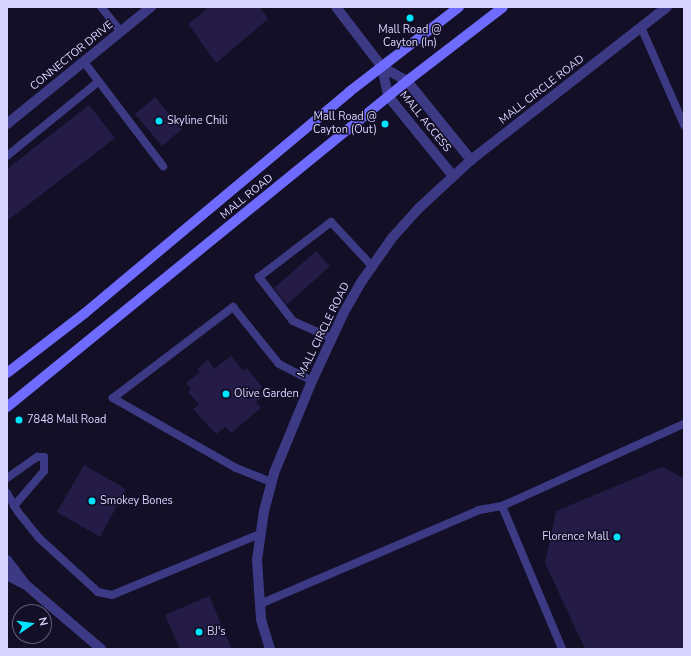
<!DOCTYPE html>
<html>
<head>
<meta charset="utf-8">
<style>
	body { margin:0 }
	#map { position:relative; width:691px; height:656px; overflow:hidden; background:#130f26; font-family:"Nunito Sans",sans-serif }
	div>[style] { position:absolute }
	.building>* { inset:0; background:#241b47 }
	.lane>* { height:8px; margin:-4px; padding:0 4px; transform-origin:4px; border-radius:4px; background:#3d3a85 }
	.street>* { height:10px; margin:-5px; padding:0 5px; transform-origin:5px; border-radius:5px; background:#3d3a85 }
	.secondary>* { height:10px; margin:-5px; padding:0 5px; transform-origin:5px; border-radius:5px; background:#6f6bff }
	.dots>* { width:11px; height:11px; translate:-50% -50%; box-sizing:border-box; border:2px solid #130f26; border-radius:50% }
	span { translate:-50% -50%; white-space:nowrap; text-align:center; line-height:1.15; -webkit-text-stroke:3px #130f26; paint-order:stroke }
	.poi-label { font-size:11px; color:#d9d4ff }
	.right { translate:-100% -50%; text-align:right }
	.left { translate:0 -50%; text-align:left }
	.street-label { font-size:11px; color:#d9d4ff }
	.frame { position:absolute; inset:0; border:8px solid #d9d4ff; pointer-events:none }
	.north { position:absolute; left:12px; top:604px; width:40px; height:40px; box-sizing:border-box; background:#130f26; border:1px solid #625e7d; border-radius:50%; rotate:77deg; font-size:11px; font-weight:700; line-height:16px; text-align:center; color:#d9d4ff }
	.north::after { content:''; display:block; margin:auto; width:14px; height:18px; background:#00e5ff; clip-path:polygon(50% 0,100% 100%,50% 72%,0 100%) }
</style>
</head>
<body>
<div id="map">
	<div class="building">
		<div style="clip-path:polygon(209px 7px,260px 7px,268px 19px,216px 63px,188px 24px)"></div>
		<div style="clip-path:polygon(155px 97px,182px 129px,162px 146px,135px 114px)"></div>
		<div style="clip-path:polygon(89px 105px,115px 138px,7px 221px,7px 169px)"></div>
		<div style="clip-path:polygon(316px 251px,330px 266px,287px 305px,274px 288px)"></div>
		<div style="clip-path:polygon(231px 356px,243px 371px,247px 368px,262px 387px,258px 391px,263px 397px,256px 402px,261px 408px,231px 433px,226px 427px,216px 434px,193px 409px,199px 404px,188px 392px,191px 389px,186px 383px,200px 372px,197px 369px,208px 360px,214px 369px)"></div>
		<div style="clip-path:polygon(84px 465px,126px 489px,100px 537px,57px 512px)"></div>
		<div style="clip-path:polygon(662px 467px,684px 478px,684px 649px,585px 649px,545px 563px,556px 511px)"></div>
		<div style="clip-path:polygon(209px 596px,232px 649px,180px 649px,165px 615px)"></div>
	</div>
	<div class="lane">
		<div style="left:101px;top:7px;width:32px;rotate:51deg"></div>
		<div style="left:641px;top:27px;width:107px;rotate:66.3deg"></div>
		<div style="left:84px;top:62px;width:131px;rotate:52.8deg"></div>
		<div style="left:7px;top:156px;width:117px;rotate:-39.1deg"></div>
		<div style="left:331px;top:338px;width:42px;rotate:-155.9deg"></div>
		<div style="left:293px;top:321px;width:56px;rotate:-127.7deg"></div>
		<div style="left:259px;top:277px;width:91px;rotate:-37.4deg"></div>
		<div style="left:331px;top:222px;width:60px;rotate:47deg"></div>
		<div style="left:7px;top:478px;width:37px;rotate:-35deg"></div>
		<div style="left:37px;top:457px;width:7px"></div>
		<div style="left:44px;top:457px;width:14px;rotate:90deg"></div>
		<div style="left:44px;top:471px;width:46px;rotate:130.6deg"></div>
		<div style="left:271px;top:482px;width:38px;rotate:-158deg"></div>
		<div style="left:236px;top:468px;width:142px;rotate:-150.4deg"></div>
		<div style="left:113px;top:398px;width:151px;rotate:-37.2deg"></div>
		<div style="left:233px;top:307px;width:73px;rotate:51.1deg"></div>
		<div style="left:279px;top:364px;width:37px;rotate:27deg"></div>
		<div style="left:7px;top:493px;width:22px;rotate:60deg"></div>
		<div style="left:18px;top:512px;width:33px;rotate:51deg"></div>
		<div style="left:39px;top:538px;width:80px;rotate:42.5deg"></div>
		<div style="left:98px;top:592px;width:14px;rotate:12deg"></div>
		<div style="left:112px;top:595px;width:160px;rotate:-22.4deg"></div>
		<div style="left:502px;top:506px;width:155px;rotate:67.2deg"></div>
		<div style="left:260px;top:604px;width:238px;rotate:-23.2deg"></div>
		<div style="left:479px;top:510px;width:23px;rotate:-10deg"></div>
		<div style="left:502px;top:506px;width:200px;rotate:-24.3deg"></div>
	</div>
	<div class="street">
		<div style="left:336px;top:7px;width:76px;rotate:52.5deg"></div>
		<div style="left:382px;top:67px;width:29px;rotate:29deg"></div>
		<div style="left:407px;top:81px;width:102px;rotate:51deg"></div>
		<div style="left:382px;top:67px;width:30px;rotate:78deg"></div>
		<div style="left:388px;top:96px;width:103px;rotate:50.9deg"></div>
		<div style="left:7px;top:124px;width:186px;rotate:-39.1deg"></div>
		<div style="left:7px;top:560px;width:30px;rotate:53deg"></div>
		<div style="left:25px;top:584px;width:100px;rotate:40.5deg"></div>
		<div style="left:7px;top:575px;width:19px;rotate:28deg"></div>
		<div style="left:270px;top:649px;width:31px;rotate:-107deg"></div>
		<div style="left:261px;top:619px;width:59px;rotate:-93.9deg"></div>
		<div style="left:257px;top:560px;width:49px;rotate:-81.9deg"></div>
		<div style="left:264px;top:511px;width:39px;rotate:-75deg"></div>
		<div style="left:274px;top:473px;width:100px;rotate:-67.6deg"></div>
		<div style="left:312px;top:381px;width:76px;rotate:-65.1deg"></div>
		<div style="left:344px;top:312px;width:36px;rotate:-60deg"></div>
		<div style="left:362px;top:281px;width:52px;rotate:-55.1deg"></div>
		<div style="left:392px;top:238px;width:40px;rotate:-48deg"></div>
		<div style="left:419px;top:208px;width:71px;rotate:-42.7deg"></div>
		<div style="left:471px;top:160px;width:249px;rotate:-38deg"></div>
	</div>
	<div class="secondary">
		<div style="left:7px;top:373px;width:98px;rotate:-37.6deg"></div>
		<div style="left:85px;top:313px;width:344px;rotate:-39.9deg"></div>
		<div style="left:349px;top:92px;width:139px;rotate:-37.7deg"></div>
		<div style="left:7px;top:407px;width:516px;rotate:-39.18deg"></div>
		<div style="left:407px;top:81px;width:121px;rotate:-37.6deg"></div>
	</div>
	<div class="dots">
		<div style="left:410px;top:18px;background:#00e5ff"></div>
		<div style="left:159px;top:121px;background:#00e5ff"></div>
		<div style="left:385px;top:124px;background:#00e5ff"></div>
		<div style="left:226px;top:394px;background:#00e5ff"></div>
		<div style="left:19px;top:420px;background:#00e5ff"></div>
		<div style="left:92px;top:501px;background:#00e5ff"></div>
		<div style="left:617px;top:537px;background:#00e5ff"></div>
		<div style="left:199px;top:632px;background:#00e5ff"></div>
	</div>
	<div class="poi-label">
		<span style="left:410px;top:37px">Mall Road @<br>Cayton (In)</span>
		<span class="right" style="left:377px;top:124px">Mall Road @<br>Cayton (Out)</span>
		<span class="left" style="left:167px;top:121px">Skyline Chili</span>
		<span class="left" style="left:234px;top:394px">Olive Garden</span>
		<span class="left" style="left:27px;top:420px">7848 Mall Road</span>
		<span class="left" style="left:100px;top:501px">Smokey Bones</span>
		<span class="right" style="left:609px;top:537px">Florence Mall</span>
		<span class="left" style="left:207px;top:632px">BJ's</span>
	</div>
	<div class="street-label">
		<span style="left:72px;top:56px;rotate:-39deg">CONNECTOR DRIVE</span>
		<span style="left:542px;top:90px;rotate:-38deg">MALL CIRCLE ROAD</span>
		<span style="left:425px;top:122px;rotate:51deg">MALL ACCESS</span>
		<span style="left:247px;top:197px;rotate:-39deg">MALL ROAD</span>
		<span style="left:324px;top:330px;rotate:-64deg">MALL CIRCLE ROAD</span>
	</div>
	<div class="frame"></div>
	<div class="north">N</div>
</div>
</body>
</html>
